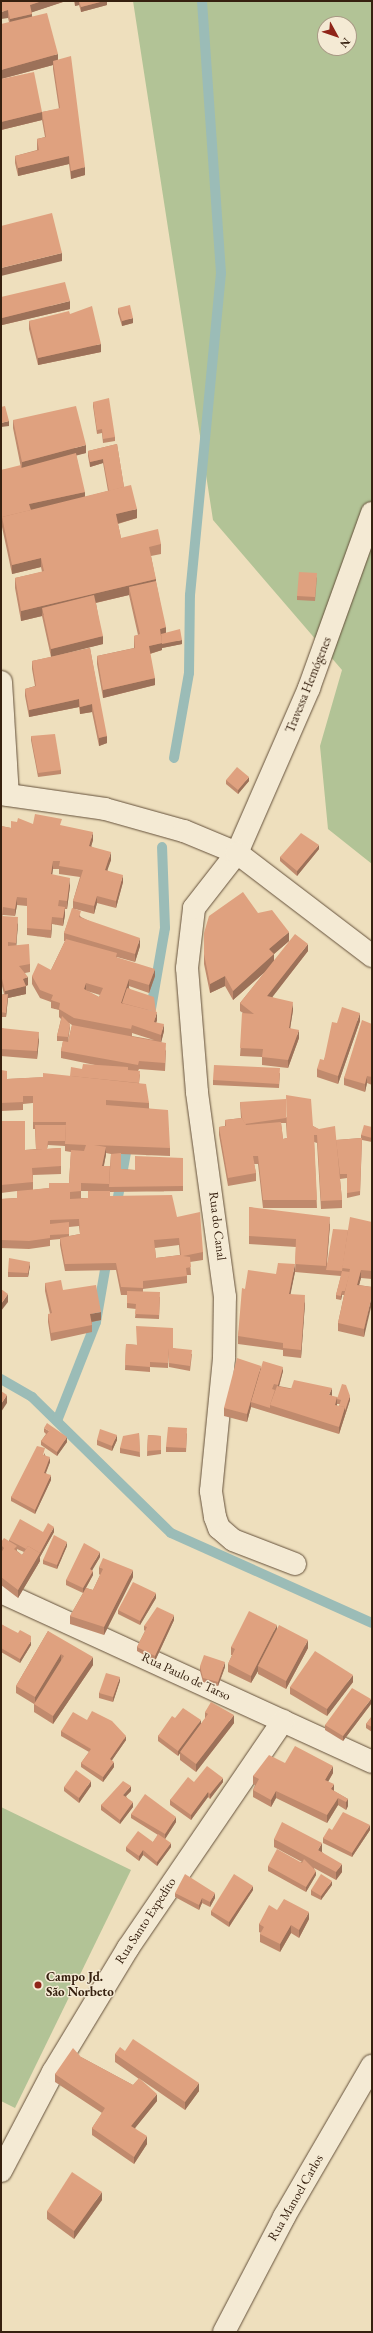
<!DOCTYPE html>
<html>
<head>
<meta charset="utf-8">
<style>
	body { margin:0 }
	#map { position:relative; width:373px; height:2333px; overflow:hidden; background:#eedfbd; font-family:"EB Garamond",serif }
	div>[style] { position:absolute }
	.green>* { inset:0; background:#b2c396 }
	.stream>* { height:10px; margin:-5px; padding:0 5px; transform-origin:5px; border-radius:5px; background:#9bbcb7 }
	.roads { filter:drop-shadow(0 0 1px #64503a) drop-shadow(0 0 1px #64503a) }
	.minor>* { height:22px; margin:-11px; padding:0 11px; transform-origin:11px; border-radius:11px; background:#f4ead4 }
	.secondary>* { height:22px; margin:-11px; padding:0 11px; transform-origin:11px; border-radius:11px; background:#f4ead4 }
	.wall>* { inset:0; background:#c08a6d }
	.shaded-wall>* { inset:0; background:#9c7159 }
	.building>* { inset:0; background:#dfa17f }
	.dots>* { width:11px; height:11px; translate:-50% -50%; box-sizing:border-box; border:2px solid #f4ead4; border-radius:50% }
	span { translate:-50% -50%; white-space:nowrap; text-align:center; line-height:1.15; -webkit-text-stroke:3px #f4ead4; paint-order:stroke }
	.street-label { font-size:13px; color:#36200f }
	.poi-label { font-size:13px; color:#36200f; font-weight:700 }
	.left { translate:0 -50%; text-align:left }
	.frame { position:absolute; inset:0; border:2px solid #36200f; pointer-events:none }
	.north { position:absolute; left:317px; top:16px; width:40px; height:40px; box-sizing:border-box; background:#f4ead4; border:1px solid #a89985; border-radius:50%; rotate:130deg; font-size:11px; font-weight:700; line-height:16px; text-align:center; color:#36200f }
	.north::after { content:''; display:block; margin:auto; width:14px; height:18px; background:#8f2418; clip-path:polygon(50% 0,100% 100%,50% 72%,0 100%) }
</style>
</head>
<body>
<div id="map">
	<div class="green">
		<div style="clip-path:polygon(evenodd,133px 1px,372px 1px,372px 864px,328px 829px,320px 746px,342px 670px,213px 520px,133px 1px,325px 24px,349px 24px,349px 48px,325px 48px,325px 24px)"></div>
		<div style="clip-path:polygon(1px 1807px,131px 1870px,15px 2108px,1px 2101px)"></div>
	</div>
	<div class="stream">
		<div style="left:174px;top:758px;width:86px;rotate:-80deg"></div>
		<div style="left:189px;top:673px;width:78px;rotate:-89.3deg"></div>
		<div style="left:190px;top:595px;width:323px;rotate:-84.5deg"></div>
		<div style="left:221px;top:273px;width:273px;rotate:-94deg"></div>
		<div style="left:151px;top:1009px;width:82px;rotate:-80.2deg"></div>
		<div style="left:165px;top:928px;width:81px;rotate:-92.1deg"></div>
		<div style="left:116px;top:1208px;width:68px;rotate:-79.8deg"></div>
		<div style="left:1px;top:1379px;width:36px;rotate:30deg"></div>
		<div style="left:32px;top:1397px;width:194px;rotate:44.4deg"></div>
		<div style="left:171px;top:1533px;width:220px;rotate:24.1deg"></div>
		<div style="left:57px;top:1421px;width:106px;rotate:-68.5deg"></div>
		<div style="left:96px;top:1322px;width:65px;rotate:-80.2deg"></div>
	</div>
	<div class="roads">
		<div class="minor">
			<div style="left:1px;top:682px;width:113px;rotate:86.5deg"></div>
			<div style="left:295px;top:1564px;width:66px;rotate:-158.8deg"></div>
			<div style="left:233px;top:1540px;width:18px;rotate:-139deg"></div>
			<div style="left:219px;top:1528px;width:12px;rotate:-110deg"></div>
			<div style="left:215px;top:1517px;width:26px;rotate:-99deg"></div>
			<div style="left:211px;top:1491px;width:134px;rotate:-84.4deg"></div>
			<div style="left:224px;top:1358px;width:61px;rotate:-89.1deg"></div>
			<div style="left:225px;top:1297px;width:207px;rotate:-97.8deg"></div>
			<div style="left:197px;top:1092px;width:124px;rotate:-94.6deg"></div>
			<div style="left:187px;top:968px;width:60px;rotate:-83.3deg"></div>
			<div style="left:194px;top:908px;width:70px;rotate:-52deg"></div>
			<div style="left:237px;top:853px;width:180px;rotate:-66.4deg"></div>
			<div style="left:309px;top:688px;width:186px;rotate:-70.2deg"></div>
			<div style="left:1px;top:1592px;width:408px;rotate:24.6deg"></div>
			<div style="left:1px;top:2171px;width:112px;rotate:-62.3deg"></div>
			<div style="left:53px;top:2072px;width:145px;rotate:-58.8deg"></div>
			<div style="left:128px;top:1948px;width:275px;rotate:-55.7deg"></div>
			<div style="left:224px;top:2332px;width:130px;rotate:-62.4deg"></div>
			<div style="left:284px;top:2217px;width:175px;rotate:-59.8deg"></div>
		</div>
		<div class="secondary">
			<div style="left:1px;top:794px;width:105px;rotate:8.2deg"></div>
			<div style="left:105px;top:809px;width:82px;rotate:15.6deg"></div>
			<div style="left:184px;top:831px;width:57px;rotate:22.5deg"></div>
			<div style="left:237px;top:853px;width:170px;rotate:37.3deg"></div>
		</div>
	</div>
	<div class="wall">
		<div style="clip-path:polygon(1px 1px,66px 1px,32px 12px,32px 16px,58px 60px,85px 175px,71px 179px,69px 164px,18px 176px,15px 163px,15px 156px,37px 150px,37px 139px,45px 137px,42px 120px,1px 130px,1px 79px,42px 112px,59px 109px,53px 69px,53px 65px,1px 79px,9px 22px,8px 18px)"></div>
		<div style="clip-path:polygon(74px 1px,107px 1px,107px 5px,81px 12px,79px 5px,75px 6px)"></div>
		<div style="clip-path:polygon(1px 297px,70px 309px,2px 325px,1px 322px)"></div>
		<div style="clip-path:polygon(118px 308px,133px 323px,122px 326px,118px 313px)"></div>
		<div style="clip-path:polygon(70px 314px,101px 352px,38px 365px,29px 329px,29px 321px)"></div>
		<div style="clip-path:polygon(93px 402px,115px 437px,115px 441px,103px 443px,102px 433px,97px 434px,93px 406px)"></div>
		<div style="clip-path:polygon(13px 420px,86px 453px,76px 455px,85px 497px,108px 491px,103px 463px,90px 467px,88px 456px,88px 451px,117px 444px,124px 487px,137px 518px,118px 524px,121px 538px,161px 544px,161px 554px,151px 556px,166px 633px,182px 644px,162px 648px,162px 650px,150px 654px,155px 685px,103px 698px,97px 664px,97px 656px,134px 648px,134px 636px,138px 635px,129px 595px,96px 603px,103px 644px,54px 656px,90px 648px,107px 743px,99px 746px,92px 712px,80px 714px,79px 707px,29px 717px,25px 696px,25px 689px,35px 686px,32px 669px,32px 661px,51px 657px,42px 616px,21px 621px,15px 588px,15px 578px,42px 572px,41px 567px,12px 574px,2px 527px,1px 518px,1px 470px,21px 468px,13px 428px)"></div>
		<div style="clip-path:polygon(317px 577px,315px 601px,297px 600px,297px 596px)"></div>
		<div style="clip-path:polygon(31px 736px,61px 770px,61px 774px,38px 777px,31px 740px)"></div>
		<div style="clip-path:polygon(226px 780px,249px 781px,238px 794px,226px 784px)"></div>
		<div style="clip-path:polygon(evenodd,33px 824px,62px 826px,93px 840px,91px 846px,111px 860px,107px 870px,123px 882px,116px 908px,97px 903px,94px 914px,75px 909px,81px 917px,140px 946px,135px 962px,117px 957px,117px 958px,155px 976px,149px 993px,129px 986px,129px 988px,157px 1020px,156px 1023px,164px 1031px,161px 1042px,166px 1051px,165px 1071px,139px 1069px,138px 1071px,140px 1075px,139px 1083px,149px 1103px,149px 1108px,170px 1148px,170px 1156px,121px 1154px,121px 1169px,135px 1170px,183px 1158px,183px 1191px,110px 1192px,110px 1196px,177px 1217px,203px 1252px,203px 1260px,190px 1262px,191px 1275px,187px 1275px,187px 1283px,143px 1289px,143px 1292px,160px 1297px,159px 1319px,135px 1318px,136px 1309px,127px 1308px,127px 1295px,121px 1295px,116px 1270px,65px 1271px,60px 1245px,60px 1239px,50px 1240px,50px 1246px,29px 1249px,1px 1248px,1px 1199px,17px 1198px,17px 1191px,1px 1193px,1px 1121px,25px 1150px,36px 1149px,35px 1129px,33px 1129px,33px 1103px,23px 1104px,23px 1110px,1px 1111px,1px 1070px,7px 1079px,70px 1076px,82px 1069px,95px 1065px,61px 1058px,61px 1051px,63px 1041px,57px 1041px,57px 1036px,61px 1019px,59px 1017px,59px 1010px,51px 1008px,51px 1002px,40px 998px,32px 984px,32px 976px,51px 970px,65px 941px,64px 941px,64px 933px,73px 908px,73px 901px,80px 877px,59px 874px,59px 869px,53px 869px,52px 875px,70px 886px,67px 909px,65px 909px,65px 915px,63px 926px,52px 924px,51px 938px,27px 935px,27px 906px,17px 905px,15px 916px,3px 915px,2px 916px,18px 924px,16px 945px,30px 964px,30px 972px,25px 973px,28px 985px,26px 986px,26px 994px,8px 998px,6px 1017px,1px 1017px,1px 995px,4px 994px,1px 982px,1px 826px,11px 828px,33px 824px,87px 991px,100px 995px,99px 997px,87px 991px,33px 824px,69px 1023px,72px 1025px,68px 1042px,64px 1041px,68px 1042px,70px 1028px,69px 1023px,33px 824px,132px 1033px,154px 1040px,132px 1036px,132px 1033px,33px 824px,48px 1145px,65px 1146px,65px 1151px,71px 1152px,69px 1183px,49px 1188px,33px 1190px,33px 1175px,61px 1174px,61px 1148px,47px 1149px,48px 1145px,33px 824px,106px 1153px,111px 1154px,110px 1166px,104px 1166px,106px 1153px,33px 824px,81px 1191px,88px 1191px,88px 1198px,81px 1198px,81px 1191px,33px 824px,79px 1226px,80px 1234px,69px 1236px,69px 1227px,79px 1226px,33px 824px,179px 1245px,180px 1255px,156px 1258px,155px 1248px,179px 1245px)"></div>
		<div style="clip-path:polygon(319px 849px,297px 876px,280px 861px,280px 857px)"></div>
		<div style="clip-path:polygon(258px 913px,289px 941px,274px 954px,274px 961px,308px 951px,272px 997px,293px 1010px,290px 1028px,299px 1038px,288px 1068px,262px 1065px,262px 1057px,240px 1056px,243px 1013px,240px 1011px,240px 1003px,265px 972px,233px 1000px,225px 986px,210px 993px,204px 964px,204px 942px)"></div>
		<div style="clip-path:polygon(360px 1021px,338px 1084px,317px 1077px,317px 1069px,324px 1060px,337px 1023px)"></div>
		<div style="clip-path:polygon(372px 1024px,372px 1085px,367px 1083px,365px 1092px,344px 1085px,344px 1078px)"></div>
		<div style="clip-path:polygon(1px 1028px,39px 1039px,37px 1059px,1px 1056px)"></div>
		<div style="clip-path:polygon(280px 1073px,279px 1088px,213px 1085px,213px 1080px)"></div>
		<div style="clip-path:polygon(evenodd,240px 1102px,313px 1126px,336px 1140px,361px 1138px,361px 1135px,372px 1127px,372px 1142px,362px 1140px,360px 1195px,347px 1198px,347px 1178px,340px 1179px,342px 1200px,342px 1208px,321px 1209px,317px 1143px,314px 1142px,317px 1208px,263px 1208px,258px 1164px,254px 1164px,256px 1173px,256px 1181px,228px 1186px,219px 1135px,219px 1127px,225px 1126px,225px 1120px,241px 1118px,240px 1102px,281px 1123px,286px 1123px,287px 1138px,283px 1139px,281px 1123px)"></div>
		<div style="clip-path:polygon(249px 1207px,330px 1224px,327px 1264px,348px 1230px,372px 1222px,372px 1279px,361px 1278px,359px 1285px,372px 1287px,364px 1337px,338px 1331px,338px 1323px,344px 1295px,342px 1295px,341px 1300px,336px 1299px,336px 1295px,341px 1276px,295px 1272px,296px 1247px,249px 1244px)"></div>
		<div style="clip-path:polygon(30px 1266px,28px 1277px,8px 1277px,8px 1272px)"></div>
		<div style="clip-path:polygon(295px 1272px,290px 1294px,305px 1303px,301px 1358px,283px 1356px,283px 1350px,238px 1344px,238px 1336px,245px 1289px,276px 1274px)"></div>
		<div style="clip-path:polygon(45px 1283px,63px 1290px,101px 1320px,92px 1322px,92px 1332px,51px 1341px,48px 1322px,48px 1314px,50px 1314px,45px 1291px)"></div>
		<div style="clip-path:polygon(126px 1344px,173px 1348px,192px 1354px,190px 1371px,169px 1367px,169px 1353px,168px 1368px,150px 1367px,150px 1372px,125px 1370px)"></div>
		<div style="clip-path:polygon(evenodd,261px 1370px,283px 1371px,279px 1386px,350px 1400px,339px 1434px,251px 1407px,247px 1422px,224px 1416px,224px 1408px,261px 1370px,337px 1404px,340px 1404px,339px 1406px,337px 1406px,337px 1404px)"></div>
		<div style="clip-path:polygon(44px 1428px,67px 1442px,57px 1456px,41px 1445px,41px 1441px,46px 1434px,44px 1432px)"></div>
		<div style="clip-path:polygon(139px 1433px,140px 1457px,120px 1453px,120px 1448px)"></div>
		<div style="clip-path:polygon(187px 1433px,186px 1452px,166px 1452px,166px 1447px)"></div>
		<div style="clip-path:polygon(148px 1435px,161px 1436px,161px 1454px,147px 1456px)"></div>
		<div style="clip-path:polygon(97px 1440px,117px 1440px,112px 1451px,97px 1445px)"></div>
		<div style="clip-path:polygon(45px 1453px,45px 1455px,50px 1462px,46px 1473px,51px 1480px,35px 1514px,11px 1501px,11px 1497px)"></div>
		<div style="clip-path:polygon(evenodd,43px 1532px,54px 1532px,40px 1557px,40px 1561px,18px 1598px,1px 1585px,1px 1542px,9px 1541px,9px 1540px,43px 1532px,17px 1549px,24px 1552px,22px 1555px,17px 1551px,17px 1549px)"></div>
		<div style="clip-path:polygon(67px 1546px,57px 1569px,43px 1564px,43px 1560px)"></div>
		<div style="clip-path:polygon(100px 1557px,92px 1570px,93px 1575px,86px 1588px,93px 1590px,100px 1575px,99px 1574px,99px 1567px,133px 1577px,104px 1635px,70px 1624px,70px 1616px,83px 1593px,66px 1585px,66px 1580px)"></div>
		<div style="clip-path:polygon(156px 1598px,140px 1625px,118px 1614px,118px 1610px)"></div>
		<div style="clip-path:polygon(174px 1620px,155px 1661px,137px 1651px,137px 1647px,145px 1631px,144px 1630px,144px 1626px)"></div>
		<div style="clip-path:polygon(1px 1624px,31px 1645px,20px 1663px,1px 1652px)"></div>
		<div style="clip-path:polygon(277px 1630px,308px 1648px,286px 1689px,258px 1674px,258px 1671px,251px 1683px,228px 1672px,228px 1664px,232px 1655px,231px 1655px,231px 1647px)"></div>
		<div style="clip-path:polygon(48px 1631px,93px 1665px,53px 1724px,34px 1712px,34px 1704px,16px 1693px,16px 1686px)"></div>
		<div style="clip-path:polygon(200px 1666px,225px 1667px,218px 1686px,203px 1682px,200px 1671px)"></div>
		<div style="clip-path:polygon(120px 1681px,113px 1702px,99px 1698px,99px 1693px)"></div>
		<div style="clip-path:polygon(353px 1682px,327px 1716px,290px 1694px,290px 1687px)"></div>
		<div style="clip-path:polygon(371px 1704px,343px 1741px,325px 1730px,325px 1725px)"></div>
		<div style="clip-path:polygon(205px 1712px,234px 1723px,196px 1772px,180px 1760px,180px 1753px,178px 1756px,158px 1741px,158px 1736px,175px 1718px,201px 1724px,205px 1719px)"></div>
		<div style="clip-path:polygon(372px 1716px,372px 1732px,366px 1728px,366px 1724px)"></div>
		<div style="clip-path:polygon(87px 1720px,126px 1740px,112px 1760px,114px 1767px,103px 1782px,81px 1767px,81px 1763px,89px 1752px,61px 1736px,61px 1731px)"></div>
		<div style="clip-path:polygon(285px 1763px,333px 1773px,328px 1782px,334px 1791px,348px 1799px,348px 1806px,346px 1810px,338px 1805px,327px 1823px,276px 1798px,271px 1807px,253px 1797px,253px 1790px,255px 1785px,253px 1784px,253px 1776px)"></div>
		<div style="clip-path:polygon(194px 1782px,223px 1782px,210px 1799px,208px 1797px,191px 1820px,170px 1805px,170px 1800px)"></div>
		<div style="clip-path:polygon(91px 1786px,79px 1803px,64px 1791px,64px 1787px)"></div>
		<div style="clip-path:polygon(131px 1791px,126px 1796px,133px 1807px,120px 1824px,101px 1810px,101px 1805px)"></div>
		<div style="clip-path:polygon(131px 1814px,176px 1822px,165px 1839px,171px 1847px,157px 1866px,143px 1855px,139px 1861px,126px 1851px,126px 1847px,153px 1842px,158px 1835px,131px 1818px)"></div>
		<div style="clip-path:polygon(332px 1830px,370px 1830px,352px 1857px,323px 1843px,323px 1838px)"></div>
		<div style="clip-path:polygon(274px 1839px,322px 1851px,322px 1852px,342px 1872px,336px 1880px,314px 1868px,316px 1875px,306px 1892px,268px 1871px,268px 1866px,302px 1862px,274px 1847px)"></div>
		<div style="clip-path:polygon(332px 1885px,321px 1900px,311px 1895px,311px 1890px)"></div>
		<div style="clip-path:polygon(253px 1890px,229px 1927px,211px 1915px,211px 1911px)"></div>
		<div style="clip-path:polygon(175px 1893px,215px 1898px,210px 1907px,202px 1903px,199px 1910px,175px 1897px)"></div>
		<div style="clip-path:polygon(277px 1910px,309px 1919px,299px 1938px,291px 1933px,280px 1952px,260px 1942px,260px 1934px,261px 1933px,259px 1932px,259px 1924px)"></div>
		<div style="clip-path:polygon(125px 2051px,199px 2091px,185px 2110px,140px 2079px,157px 2101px,135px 2128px,147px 2144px,134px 2164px,92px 2135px,92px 2128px,102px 2113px,55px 2082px,55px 2074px,81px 2057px,133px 2085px,139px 2079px,115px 2062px,115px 2054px)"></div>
		<div style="clip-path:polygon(102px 2200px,74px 2239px,47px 2219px,47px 2211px)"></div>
	</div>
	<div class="shaded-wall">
		<div style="clip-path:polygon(42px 1px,66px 1px,30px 13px,30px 5px)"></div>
		<div style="clip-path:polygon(77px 1px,79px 1px,79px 5px,75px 6px,75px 2px)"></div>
		<div style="clip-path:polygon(104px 1px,107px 1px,107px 5px,81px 12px,81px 7px)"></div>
		<div style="clip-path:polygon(8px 10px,8px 18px,1px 19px,1px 12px)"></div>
		<div style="clip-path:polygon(32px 14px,32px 22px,10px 27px,10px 19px)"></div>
		<div style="clip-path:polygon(58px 54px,58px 64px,53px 61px,53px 65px,1px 79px,1px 70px)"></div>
		<div style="clip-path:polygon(42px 112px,42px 120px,1px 130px,1px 122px)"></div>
		<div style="clip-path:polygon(69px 156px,69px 164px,18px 176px,18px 168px)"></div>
		<div style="clip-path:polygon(85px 167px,85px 175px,71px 179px,71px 171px)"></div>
		<div style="clip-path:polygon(62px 253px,62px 261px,1px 276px,1px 268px)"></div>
		<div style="clip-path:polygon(70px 301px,70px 309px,2px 325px,2px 318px)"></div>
		<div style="clip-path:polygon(133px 318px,133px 323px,122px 326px,122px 321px)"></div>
		<div style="clip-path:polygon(101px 344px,101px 352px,38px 365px,38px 358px)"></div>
		<div style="clip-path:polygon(9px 421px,9px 426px,1px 427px,1px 423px)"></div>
		<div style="clip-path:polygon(86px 445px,86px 453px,22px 470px,22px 462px)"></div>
		<div style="clip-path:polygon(103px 459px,103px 463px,90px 467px,90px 462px)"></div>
		<div style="clip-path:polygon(85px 492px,85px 499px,29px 512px,29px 504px)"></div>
		<div style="clip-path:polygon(137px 509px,137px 518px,116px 524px,116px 514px)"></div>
		<div style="clip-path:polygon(41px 558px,41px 567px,12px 574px,12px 565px)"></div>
		<div style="clip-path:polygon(156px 579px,156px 588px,129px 587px,129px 595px,43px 615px,42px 608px,42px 616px,21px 621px,21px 611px)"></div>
		<div style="clip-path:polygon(166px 627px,166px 635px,160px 637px,160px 629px)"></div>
		<div style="clip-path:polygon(103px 636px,103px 644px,51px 657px,51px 649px)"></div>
		<div style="clip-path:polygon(182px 640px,182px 644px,162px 648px,162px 650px,149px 654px,149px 646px,162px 643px)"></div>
		<div style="clip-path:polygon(155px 678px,155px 685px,103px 698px,103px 690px)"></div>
		<div style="clip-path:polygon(79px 699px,79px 707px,29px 717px,29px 710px)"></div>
		<div style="clip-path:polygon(92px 704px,92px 712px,80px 714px,80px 707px)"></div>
		<div style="clip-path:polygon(107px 736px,107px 743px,99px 746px,99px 738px)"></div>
		<div style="clip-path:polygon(249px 777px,249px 781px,238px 794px,238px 790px)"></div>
		<div style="clip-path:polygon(93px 832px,93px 840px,89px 854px,89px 846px)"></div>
		<div style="clip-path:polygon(319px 845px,319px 849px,297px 876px,297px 871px)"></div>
		<div style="clip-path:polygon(111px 852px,111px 860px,105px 877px,105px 870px)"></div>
		<div style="clip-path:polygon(53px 861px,53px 869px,51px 882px,51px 874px)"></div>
		<div style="clip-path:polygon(123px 875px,123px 882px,116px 908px,116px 901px)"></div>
		<div style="clip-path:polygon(70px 878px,70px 886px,67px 909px,67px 901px)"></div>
		<div style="clip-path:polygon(97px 896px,97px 903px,94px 914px,94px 906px)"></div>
		<div style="clip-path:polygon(17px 897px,17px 905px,15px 916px,15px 909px)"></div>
		<div style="clip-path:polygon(65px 907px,65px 915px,63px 926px,63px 918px)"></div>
		<div style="clip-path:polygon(18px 917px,18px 924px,16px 950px,16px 943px)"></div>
		<div style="clip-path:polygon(52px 917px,52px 924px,51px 938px,51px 930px)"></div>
		<div style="clip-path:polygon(289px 932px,289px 941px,274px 954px,274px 964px,233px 1000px,233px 991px,269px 949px)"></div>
		<div style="clip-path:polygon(140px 938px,140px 946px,135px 962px,135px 954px)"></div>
		<div style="clip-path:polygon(308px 944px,308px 951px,267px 1004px,267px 996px)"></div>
		<div style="clip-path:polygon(155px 969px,155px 976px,149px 993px,149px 985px)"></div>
		<div style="clip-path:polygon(225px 976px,225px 986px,210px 993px,210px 984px)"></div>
		<div style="clip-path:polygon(28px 977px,28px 985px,23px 987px,23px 979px)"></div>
		<div style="clip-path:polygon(129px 979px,129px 986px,122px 1006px,121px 1003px)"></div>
		<div style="clip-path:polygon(86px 983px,86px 990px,84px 989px)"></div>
		<div style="clip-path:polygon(26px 986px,26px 994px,8px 998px,6px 1017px,5px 991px)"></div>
		<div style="clip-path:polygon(293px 1002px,293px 1010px,289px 1036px,289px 1028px)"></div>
		<div style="clip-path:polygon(157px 1012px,157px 1020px,154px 1030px,154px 1022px)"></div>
		<div style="clip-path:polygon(360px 1013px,360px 1021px,338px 1084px,338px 1076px)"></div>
		<div style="clip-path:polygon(164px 1024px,164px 1031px,161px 1043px,161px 1035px)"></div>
		<div style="clip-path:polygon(299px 1030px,299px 1038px,288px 1068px,288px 1060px)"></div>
		<div style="clip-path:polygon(39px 1032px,39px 1039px,37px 1059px,37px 1051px)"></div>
		<div style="clip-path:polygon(367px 1076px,367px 1083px,365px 1092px,365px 1084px)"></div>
		<div style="clip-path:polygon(106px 1147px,106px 1155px,102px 1173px,102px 1166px)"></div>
		<div style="clip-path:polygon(330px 1217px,330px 1224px,326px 1270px,326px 1266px)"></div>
		<div style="clip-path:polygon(30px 1262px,30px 1266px,28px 1277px,28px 1273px)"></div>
		<div style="clip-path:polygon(295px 1264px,295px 1272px,289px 1302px,289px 1294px)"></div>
		<div style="clip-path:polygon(361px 1270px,361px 1278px,357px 1293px,357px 1285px)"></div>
		<div style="clip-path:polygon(342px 1291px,342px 1295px,341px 1300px,341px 1296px)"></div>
		<div style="clip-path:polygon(8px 1294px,8px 1302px,1px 1311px,1px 1304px)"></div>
		<div style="clip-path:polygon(305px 1295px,305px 1303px,301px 1358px,301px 1350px)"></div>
		<div style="clip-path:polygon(372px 1295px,372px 1303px,364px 1337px,364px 1329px)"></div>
		<div style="clip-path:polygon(101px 1312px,101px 1320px,90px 1322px,90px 1314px)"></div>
		<div style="clip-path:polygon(261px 1366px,261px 1374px,251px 1402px,251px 1407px,247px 1422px,247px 1414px)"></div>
		<div style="clip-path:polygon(283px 1367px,283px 1371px,278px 1390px,278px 1385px)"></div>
		<div style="clip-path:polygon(332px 1388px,332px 1396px,329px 1395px)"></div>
		<div style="clip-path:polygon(7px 1395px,7px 1403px,1px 1412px,1px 1404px)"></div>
		<div style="clip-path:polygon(350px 1396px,350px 1400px,339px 1434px,339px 1427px,345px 1407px)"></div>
		<div style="clip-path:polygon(337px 1397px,337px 1405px,335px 1413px,335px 1405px)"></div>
		<div style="clip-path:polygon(117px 1435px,117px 1440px,112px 1451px,112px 1446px)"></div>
		<div style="clip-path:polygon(67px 1437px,67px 1442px,57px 1456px,57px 1452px)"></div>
		<div style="clip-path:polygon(50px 1457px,50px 1462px,44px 1477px,44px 1473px)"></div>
		<div style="clip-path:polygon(51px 1475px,51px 1480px,35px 1514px,35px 1510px)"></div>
		<div style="clip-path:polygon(54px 1527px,54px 1532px,40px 1557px,40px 1561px,18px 1598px,18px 1590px,38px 1556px)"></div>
		<div style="clip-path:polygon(67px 1542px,67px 1546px,57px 1569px,57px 1565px)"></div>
		<div style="clip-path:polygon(100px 1552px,100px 1557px,90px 1574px,90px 1569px)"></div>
		<div style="clip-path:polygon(133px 1570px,133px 1577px,104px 1635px,104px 1627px)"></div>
		<div style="clip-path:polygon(93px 1571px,93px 1575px,83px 1593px,83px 1588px)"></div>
		<div style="clip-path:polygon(156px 1593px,156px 1598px,140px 1625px,140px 1621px)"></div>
		<div style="clip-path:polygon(174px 1615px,174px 1620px,155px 1661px,155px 1656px)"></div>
		<div style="clip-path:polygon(277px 1625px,277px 1633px,258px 1666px,258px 1671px,251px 1683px,251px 1676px)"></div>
		<div style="clip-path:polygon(308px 1640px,308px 1648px,286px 1689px,286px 1681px)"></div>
		<div style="clip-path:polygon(31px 1641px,31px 1645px,20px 1663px,20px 1659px)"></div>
		<div style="clip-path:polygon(61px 1654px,61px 1661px,35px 1705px,35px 1697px)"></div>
		<div style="clip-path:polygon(93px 1657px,93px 1665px,53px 1724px,53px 1716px)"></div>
		<div style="clip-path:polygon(225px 1662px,225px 1667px,218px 1686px,218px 1682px)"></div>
		<div style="clip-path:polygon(353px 1675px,353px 1682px,327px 1716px,327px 1709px)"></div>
		<div style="clip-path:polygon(120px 1677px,120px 1681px,113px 1702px,113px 1697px)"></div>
		<div style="clip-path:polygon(371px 1699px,371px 1704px,343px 1741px,343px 1736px)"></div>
		<div style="clip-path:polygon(234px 1715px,234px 1723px,196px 1772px,196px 1764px)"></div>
		<div style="clip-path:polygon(201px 1720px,201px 1724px,178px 1756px,178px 1751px)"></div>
		<div style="clip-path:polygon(126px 1736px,126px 1740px,110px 1763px,110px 1759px)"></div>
		<div style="clip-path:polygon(114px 1762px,114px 1767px,103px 1782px,103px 1777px)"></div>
		<div style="clip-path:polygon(333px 1766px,333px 1773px,325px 1787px,325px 1780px)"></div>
		<div style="clip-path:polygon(223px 1778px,223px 1782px,210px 1799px,210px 1794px)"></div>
		<div style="clip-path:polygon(91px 1781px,91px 1786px,79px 1803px,79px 1798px)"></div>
		<div style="clip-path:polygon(334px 1784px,334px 1792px,331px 1789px)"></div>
		<div style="clip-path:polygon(131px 1786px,131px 1791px,123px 1799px,123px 1795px)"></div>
		<div style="clip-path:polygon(276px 1791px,276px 1798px,271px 1807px,271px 1800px)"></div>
		<div style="clip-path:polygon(208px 1792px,208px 1797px,191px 1820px,191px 1815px)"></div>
		<div style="clip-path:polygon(338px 1798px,338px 1805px,327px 1823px,327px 1815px)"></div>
		<div style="clip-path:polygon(348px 1799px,348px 1806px,346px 1810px,346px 1802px)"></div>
		<div style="clip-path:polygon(133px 1802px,133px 1807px,120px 1824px,120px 1820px)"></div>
		<div style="clip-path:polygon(176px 1817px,176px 1822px,165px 1839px,165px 1834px)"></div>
		<div style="clip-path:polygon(370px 1825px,370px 1830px,352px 1857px,352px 1853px)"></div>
		<div style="clip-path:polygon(171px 1843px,171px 1847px,157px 1866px,157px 1862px)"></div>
		<div style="clip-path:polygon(322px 1843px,322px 1851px,318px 1858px,318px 1850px)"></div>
		<div style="clip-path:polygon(143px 1850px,143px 1855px,139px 1861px,139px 1856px)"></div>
		<div style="clip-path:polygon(342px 1864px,342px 1872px,336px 1880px,336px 1872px)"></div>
		<div style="clip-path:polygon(316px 1871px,316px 1875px,306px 1892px,306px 1887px)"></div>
		<div style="clip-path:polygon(332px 1881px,332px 1885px,321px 1900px,321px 1896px)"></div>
		<div style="clip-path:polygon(253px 1886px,253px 1890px,229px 1927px,229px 1922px)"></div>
		<div style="clip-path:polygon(215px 1893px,215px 1898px,210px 1907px,210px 1902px)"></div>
		<div style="clip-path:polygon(202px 1898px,202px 1903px,199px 1910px,199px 1905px)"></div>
		<div style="clip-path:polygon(309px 1912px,309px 1919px,299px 1938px,299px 1930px)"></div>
		<div style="clip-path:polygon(291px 1925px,291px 1933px,280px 1952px,280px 1944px)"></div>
		<div style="clip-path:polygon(199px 2083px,199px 2091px,185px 2110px,185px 2102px)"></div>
		<div style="clip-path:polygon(157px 2094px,157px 2101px,131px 2133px,131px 2126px)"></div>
		<div style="clip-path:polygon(147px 2136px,147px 2144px,134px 2164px,134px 2157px)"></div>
		<div style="clip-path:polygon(102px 2192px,102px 2200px,74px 2239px,74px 2231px)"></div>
	</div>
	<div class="building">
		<div style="clip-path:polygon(1px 1px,42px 1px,30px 5px,32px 14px,10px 19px,8px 10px,1px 12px)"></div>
		<div style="clip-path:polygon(79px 1px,104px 1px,81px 7px)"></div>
		<div style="clip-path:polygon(47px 13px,58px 54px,1px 70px,1px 24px)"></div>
		<div style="clip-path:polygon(71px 56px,85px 167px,71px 171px,69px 156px,18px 168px,15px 156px,39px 150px,37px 139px,46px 137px,42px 112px,1px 122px,1px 79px,34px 72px,42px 112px,60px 108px,53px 61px)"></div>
		<div style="clip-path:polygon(52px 213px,62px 253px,1px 268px,1px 226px)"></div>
		<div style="clip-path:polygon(65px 282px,70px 301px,2px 318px,1px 314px,1px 297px)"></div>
		<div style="clip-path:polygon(130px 305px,133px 318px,122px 321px,118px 308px)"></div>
		<div style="clip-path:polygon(92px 306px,101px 344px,38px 358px,29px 321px,69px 311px,70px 314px)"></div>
		<div style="clip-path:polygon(109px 398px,115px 437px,103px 439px,102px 429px,97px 430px,93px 402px)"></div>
		<div style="clip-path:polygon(5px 406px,9px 421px,1px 423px,1px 407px)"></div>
		<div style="clip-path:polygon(76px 406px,86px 445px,22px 462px,13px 420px)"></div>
		<div style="clip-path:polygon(117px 444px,124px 487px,109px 491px,103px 459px,90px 462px,88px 451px)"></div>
		<div style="clip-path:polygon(76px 453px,85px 492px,29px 504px,31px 510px,2px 517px,2px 519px,1px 510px,1px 470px,21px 465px,21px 468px)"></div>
		<div style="clip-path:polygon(131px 485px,137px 509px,116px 514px,121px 538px,158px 529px,161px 544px,149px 547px,156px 579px,21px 611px,15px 578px,44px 571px,41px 558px,12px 565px,2px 517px)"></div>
		<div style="clip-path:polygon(299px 572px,317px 573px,315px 597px,297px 596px)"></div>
		<div style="clip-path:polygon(156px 581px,166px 627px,160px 629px,162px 643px,149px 646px,155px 678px,103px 690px,97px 656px,135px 648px,134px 636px,140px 634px,129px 587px)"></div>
		<div style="clip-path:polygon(94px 595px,103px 636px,51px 649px,42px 608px)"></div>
		<div style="clip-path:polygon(180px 629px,182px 640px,162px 644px,161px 634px)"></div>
		<div style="clip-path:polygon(90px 648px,107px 736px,99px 738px,92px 704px,80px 707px,79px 699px,29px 710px,25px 689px,36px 686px,32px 661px)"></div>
		<div style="clip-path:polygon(55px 734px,61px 770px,38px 773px,31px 736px)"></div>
		<div style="clip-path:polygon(237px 767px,249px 777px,238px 790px,226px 780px)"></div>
		<div style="clip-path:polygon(35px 814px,62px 819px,60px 825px,93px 832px,89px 846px,111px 852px,105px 870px,123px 875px,116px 901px,97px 896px,94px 906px,73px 901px,83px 870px,59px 866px,60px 861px,53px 861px,51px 874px,70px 878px,67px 901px,59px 900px,58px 906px,65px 907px,63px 918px,52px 917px,51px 930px,27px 928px,27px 898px,17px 897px,15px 909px,3px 907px,2px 916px,18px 917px,16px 943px,8px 942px,8px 946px,29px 944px,30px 964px,19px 966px,28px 977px,23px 979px,26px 986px,5px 991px,1px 975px,1px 826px,11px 828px,11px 821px,17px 822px,18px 818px,33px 824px)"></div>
		<div style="clip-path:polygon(301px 833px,319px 845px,297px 871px,280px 857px)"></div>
		<div style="clip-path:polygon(243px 892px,258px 913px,272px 910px,289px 932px,269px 949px,274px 954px,233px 991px,225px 976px,210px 984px,204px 954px,204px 933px,209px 916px)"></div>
		<div style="clip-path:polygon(72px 908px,81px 911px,79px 917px,140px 938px,135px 954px,64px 933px)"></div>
		<div style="clip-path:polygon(295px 934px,308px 944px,267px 996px,293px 1002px,289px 1028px,299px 1030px,288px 1060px,262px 1057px,263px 1049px,240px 1048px,242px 1013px,254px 1014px,240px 1003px)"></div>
		<div style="clip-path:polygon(evenodd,66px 939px,117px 953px,116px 957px,155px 969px,149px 985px,129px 979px,121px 1003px,157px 1012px,154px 1022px,164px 1024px,161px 1035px,132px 1025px,131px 1029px,74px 1018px,59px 1009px,60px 1003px,51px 1000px,53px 995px,40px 990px,32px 976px,38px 963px,51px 970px,66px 939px,86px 983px,103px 988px,99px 997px,84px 989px,86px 983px)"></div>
		<div style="clip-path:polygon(127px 988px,154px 997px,156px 1012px,122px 1003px)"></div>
		<div style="clip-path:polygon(8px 994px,6px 1013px,1px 1012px,1px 995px)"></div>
		<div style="clip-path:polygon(342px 1007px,360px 1013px,338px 1076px,317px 1069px,320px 1059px,324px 1060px,332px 1022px,337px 1023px)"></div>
		<div style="clip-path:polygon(62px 1016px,70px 1024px,68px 1037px,57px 1036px)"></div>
		<div style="clip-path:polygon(362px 1020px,372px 1024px,372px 1077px,367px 1076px,365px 1084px,344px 1078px)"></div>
		<div style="clip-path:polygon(72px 1025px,166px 1043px,165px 1063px,139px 1061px,138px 1065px,61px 1051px,63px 1041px,68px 1042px)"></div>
		<div style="clip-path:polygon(1px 1028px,39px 1032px,37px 1051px,1px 1049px)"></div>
		<div style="clip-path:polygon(83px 1064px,128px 1067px,128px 1070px,140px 1071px,139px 1083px,70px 1076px,71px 1067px,82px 1069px)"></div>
		<div style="clip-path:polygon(214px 1065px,280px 1068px,279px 1084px,213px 1080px)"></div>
		<div style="clip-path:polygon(evenodd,1px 1070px,7px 1071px,7px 1079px,43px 1077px,43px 1073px,146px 1084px,149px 1103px,106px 1100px,106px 1105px,168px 1110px,170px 1148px,94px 1145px,106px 1147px,102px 1166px,110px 1166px,109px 1184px,81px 1183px,81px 1191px,70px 1192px,70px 1199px,88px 1198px,88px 1191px,110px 1191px,110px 1196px,172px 1195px,177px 1217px,200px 1212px,203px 1252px,183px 1256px,190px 1257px,191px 1267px,186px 1268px,187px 1276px,143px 1281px,143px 1288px,121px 1287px,116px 1263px,65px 1264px,60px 1238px,80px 1234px,79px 1219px,50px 1220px,50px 1238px,29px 1241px,1px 1240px,1px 1199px,17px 1198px,17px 1191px,49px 1188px,49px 1183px,69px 1183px,71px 1150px,84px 1151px,86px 1145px,65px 1144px,66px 1122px,33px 1122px,33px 1096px,23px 1096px,23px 1102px,1px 1103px,1px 1070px,179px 1238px,181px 1255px,156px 1258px,154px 1240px,179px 1238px)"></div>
		<div style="clip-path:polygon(286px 1095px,311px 1099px,313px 1126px,319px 1129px,335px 1126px,342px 1200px,321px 1201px,317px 1135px,314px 1135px,317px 1200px,263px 1200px,258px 1156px,253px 1156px,256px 1173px,228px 1178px,219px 1127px,226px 1126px,225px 1120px,242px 1118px,246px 1125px,281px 1122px,283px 1139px,287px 1138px)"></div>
		<div style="clip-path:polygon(286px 1099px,286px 1118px,245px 1124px,242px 1118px,240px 1102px)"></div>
		<div style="clip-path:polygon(1px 1121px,25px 1121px,25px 1150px,61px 1148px,61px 1166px,32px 1168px,33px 1182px,1px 1185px)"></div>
		<div style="clip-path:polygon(35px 1125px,66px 1125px,65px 1141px,48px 1141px,47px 1149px,36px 1149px)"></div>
		<div style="clip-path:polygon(364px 1125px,372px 1127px,372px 1138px,361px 1135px)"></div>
		<div style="clip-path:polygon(362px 1138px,360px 1191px,347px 1193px,347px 1174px,340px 1174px,336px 1140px)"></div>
		<div style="clip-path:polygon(121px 1153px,121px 1169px,135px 1170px,135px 1156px,183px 1158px,183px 1186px,109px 1187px,111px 1154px)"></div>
		<div style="clip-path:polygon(249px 1207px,330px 1217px,326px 1266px,295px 1264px,296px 1239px,249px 1236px)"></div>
		<div style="clip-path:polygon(350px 1217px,372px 1222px,372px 1271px,361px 1270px,357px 1285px,372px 1287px,372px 1295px,364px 1329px,338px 1323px,350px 1269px,342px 1268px)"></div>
		<div style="clip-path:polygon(69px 1222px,69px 1234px,50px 1235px,50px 1224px)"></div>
		<div style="clip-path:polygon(333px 1229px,348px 1230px,342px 1271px,350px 1272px,345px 1291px,342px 1291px,341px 1296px,336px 1295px,342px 1271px,326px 1270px)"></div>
		<div style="clip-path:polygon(9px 1258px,30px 1262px,28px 1273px,8px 1272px)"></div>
		<div style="clip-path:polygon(278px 1263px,295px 1264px,289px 1294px,305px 1295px,301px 1350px,283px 1348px,283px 1343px,238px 1336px,242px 1288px,245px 1289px,248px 1270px,276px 1274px)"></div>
		<div style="clip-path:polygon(61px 1280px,63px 1290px,96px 1285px,101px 1312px,90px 1314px,92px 1325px,51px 1333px,48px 1314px,52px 1313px,45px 1283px)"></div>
		<div style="clip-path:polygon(1px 1289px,8px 1294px,1px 1304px)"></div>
		<div style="clip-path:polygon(127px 1291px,160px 1292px,159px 1315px,135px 1314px,136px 1304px,127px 1303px)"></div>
		<div style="clip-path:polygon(136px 1326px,173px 1328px,173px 1348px,192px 1350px,190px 1366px,169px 1363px,169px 1348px,168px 1363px,150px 1362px,150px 1367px,125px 1365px,126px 1344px,137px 1345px)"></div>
		<div style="clip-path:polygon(237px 1358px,261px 1366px,247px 1414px,224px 1408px)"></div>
		<div style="clip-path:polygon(263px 1361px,283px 1367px,278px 1385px,274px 1384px,272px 1389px,275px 1390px,270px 1405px,270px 1408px,251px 1402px)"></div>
		<div style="clip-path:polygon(294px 1380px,332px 1388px,329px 1395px,337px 1397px,335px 1405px,345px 1407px,339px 1427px,270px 1405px,277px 1386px,291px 1389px)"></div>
		<div style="clip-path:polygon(342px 1384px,346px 1385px,350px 1396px,345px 1411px,345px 1407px,339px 1406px,341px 1400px,337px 1399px)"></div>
		<div style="clip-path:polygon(1px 1391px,7px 1395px,1px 1404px)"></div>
		<div style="clip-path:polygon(47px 1423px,67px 1437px,57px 1452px,41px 1441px,49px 1431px,44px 1428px)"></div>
		<div style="clip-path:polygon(168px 1427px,187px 1428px,186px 1448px,166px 1447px)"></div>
		<div style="clip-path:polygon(100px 1429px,117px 1435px,112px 1446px,97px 1440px)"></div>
		<div style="clip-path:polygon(139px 1433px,140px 1452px,120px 1448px,123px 1436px)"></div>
		<div style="clip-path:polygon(148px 1435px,161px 1436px,161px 1450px,147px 1451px)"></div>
		<div style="clip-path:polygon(37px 1446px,45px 1448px,43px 1455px,50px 1457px,44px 1473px,51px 1475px,35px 1510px,11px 1497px)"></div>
		<div style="clip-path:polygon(20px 1519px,43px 1532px,48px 1523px,54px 1527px,40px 1553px,28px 1546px,26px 1549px,9px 1540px)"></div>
		<div style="clip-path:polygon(54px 1535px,67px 1542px,57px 1565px,43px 1560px)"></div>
		<div style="clip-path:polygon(4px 1538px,17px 1546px,14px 1549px,22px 1555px,28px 1546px,40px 1553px,18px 1590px,1px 1577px,1px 1553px,4px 1548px,1px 1545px,1px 1542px)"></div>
		<div style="clip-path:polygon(84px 1543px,100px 1552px,90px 1569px,93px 1571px,83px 1588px,66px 1580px)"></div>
		<div style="clip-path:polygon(103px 1558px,133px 1570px,104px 1627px,70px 1616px,86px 1588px,93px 1590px,103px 1569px,99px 1567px)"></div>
		<div style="clip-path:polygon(133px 1582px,156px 1593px,140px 1621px,118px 1610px)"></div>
		<div style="clip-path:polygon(157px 1607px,174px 1615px,155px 1656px,137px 1647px,147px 1627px,144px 1626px)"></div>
		<div style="clip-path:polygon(249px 1611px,277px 1625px,251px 1676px,228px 1664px,235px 1649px,231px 1647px)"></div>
		<div style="clip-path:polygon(1px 1624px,18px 1633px,20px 1630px,31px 1636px,31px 1641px,20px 1659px,1px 1648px)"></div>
		<div style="clip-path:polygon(279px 1625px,308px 1640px,286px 1681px,258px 1666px)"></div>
		<div style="clip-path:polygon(48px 1631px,93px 1657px,53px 1716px,34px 1704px,64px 1656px,61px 1654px,35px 1697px,16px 1686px)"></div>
		<div style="clip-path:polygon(315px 1651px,353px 1675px,327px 1709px,290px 1687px)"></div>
		<div style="clip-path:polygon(204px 1655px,225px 1662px,218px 1682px,203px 1678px,200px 1666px)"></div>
		<div style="clip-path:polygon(106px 1673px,120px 1677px,113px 1697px,99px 1693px)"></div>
		<div style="clip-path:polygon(352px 1688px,371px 1699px,343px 1736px,325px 1725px)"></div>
		<div style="clip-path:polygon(211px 1702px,234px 1715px,196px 1764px,180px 1752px,208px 1714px,205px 1712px)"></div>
		<div style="clip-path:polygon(183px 1708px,201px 1720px,178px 1751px,158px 1736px,172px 1716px,175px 1718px)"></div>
		<div style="clip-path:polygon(92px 1711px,112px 1721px,126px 1736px,110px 1759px,114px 1762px,103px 1777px,81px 1763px,91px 1749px,61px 1731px,73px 1712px,87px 1720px)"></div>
		<div style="clip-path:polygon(372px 1716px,372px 1727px,366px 1724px)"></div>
		<div style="clip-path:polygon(295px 1746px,333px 1766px,325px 1780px,334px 1784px,331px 1789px,348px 1799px,346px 1802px,338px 1798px,327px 1815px,276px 1791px,271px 1800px,253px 1790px,259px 1779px,253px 1776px,269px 1755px,285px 1763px)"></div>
		<div style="clip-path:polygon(207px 1766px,223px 1778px,210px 1794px,208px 1792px,191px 1815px,170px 1800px,188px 1777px,194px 1782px)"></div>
		<div style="clip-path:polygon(76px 1770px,91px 1781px,79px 1798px,64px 1787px)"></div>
		<div style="clip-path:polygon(123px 1781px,131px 1786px,123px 1795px,133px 1802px,120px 1820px,101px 1805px)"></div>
		<div style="clip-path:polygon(145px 1794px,176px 1817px,165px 1834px,131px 1814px)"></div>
		<div style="clip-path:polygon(343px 1812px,370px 1825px,352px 1853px,323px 1838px,329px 1828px,332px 1830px)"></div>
		<div style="clip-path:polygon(282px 1822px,322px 1843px,318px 1850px,342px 1864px,336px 1872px,274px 1839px)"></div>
		<div style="clip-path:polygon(138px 1831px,153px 1842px,158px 1834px,171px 1843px,157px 1862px,143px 1850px,139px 1856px,126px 1847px)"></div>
		<div style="clip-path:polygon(277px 1849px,302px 1863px,304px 1859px,316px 1871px,306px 1887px,268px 1866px)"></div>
		<div style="clip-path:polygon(185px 1874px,215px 1893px,210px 1902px,202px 1898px,199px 1905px,175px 1893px)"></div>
		<div style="clip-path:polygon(234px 1874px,253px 1886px,229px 1922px,211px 1911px)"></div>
		<div style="clip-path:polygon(321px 1874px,332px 1881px,321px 1896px,311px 1890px)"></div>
		<div style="clip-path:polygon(284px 1899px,309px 1912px,299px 1930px,291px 1925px,280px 1944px,260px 1934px,264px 1927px,259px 1924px,269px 1905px,277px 1910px)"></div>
		<div style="clip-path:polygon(133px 2039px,199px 2083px,185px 2102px,115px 2054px,120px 2047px,125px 2051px)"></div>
		<div style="clip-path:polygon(73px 2048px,81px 2057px,133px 2085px,139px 2078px,157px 2094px,131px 2126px,147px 2136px,134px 2157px,92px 2128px,105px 2108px,55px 2074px)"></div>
		<div style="clip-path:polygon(72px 2172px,102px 2192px,74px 2231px,47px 2211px)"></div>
	</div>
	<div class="dots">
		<div style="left:38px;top:1985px;background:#8f2418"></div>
	</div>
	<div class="street-label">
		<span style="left:309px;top:685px;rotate:-68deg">Travessa Hemógenes</span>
		<span style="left:217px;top:1226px;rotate:83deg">Rua do Canal</span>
		<span style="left:186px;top:1677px;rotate:25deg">Rua Paulo de Tarso</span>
		<span style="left:146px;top:1921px;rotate:-57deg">Rua Santo Expedito</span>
		<span style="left:296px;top:2198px;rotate:-60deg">Rua Manoel Carlos</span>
	</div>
	<div class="poi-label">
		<span class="left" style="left:46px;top:1985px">Campo Jd.<br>São Norbeto</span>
	</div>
	<div class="frame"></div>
	<div class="north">N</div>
</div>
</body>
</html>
